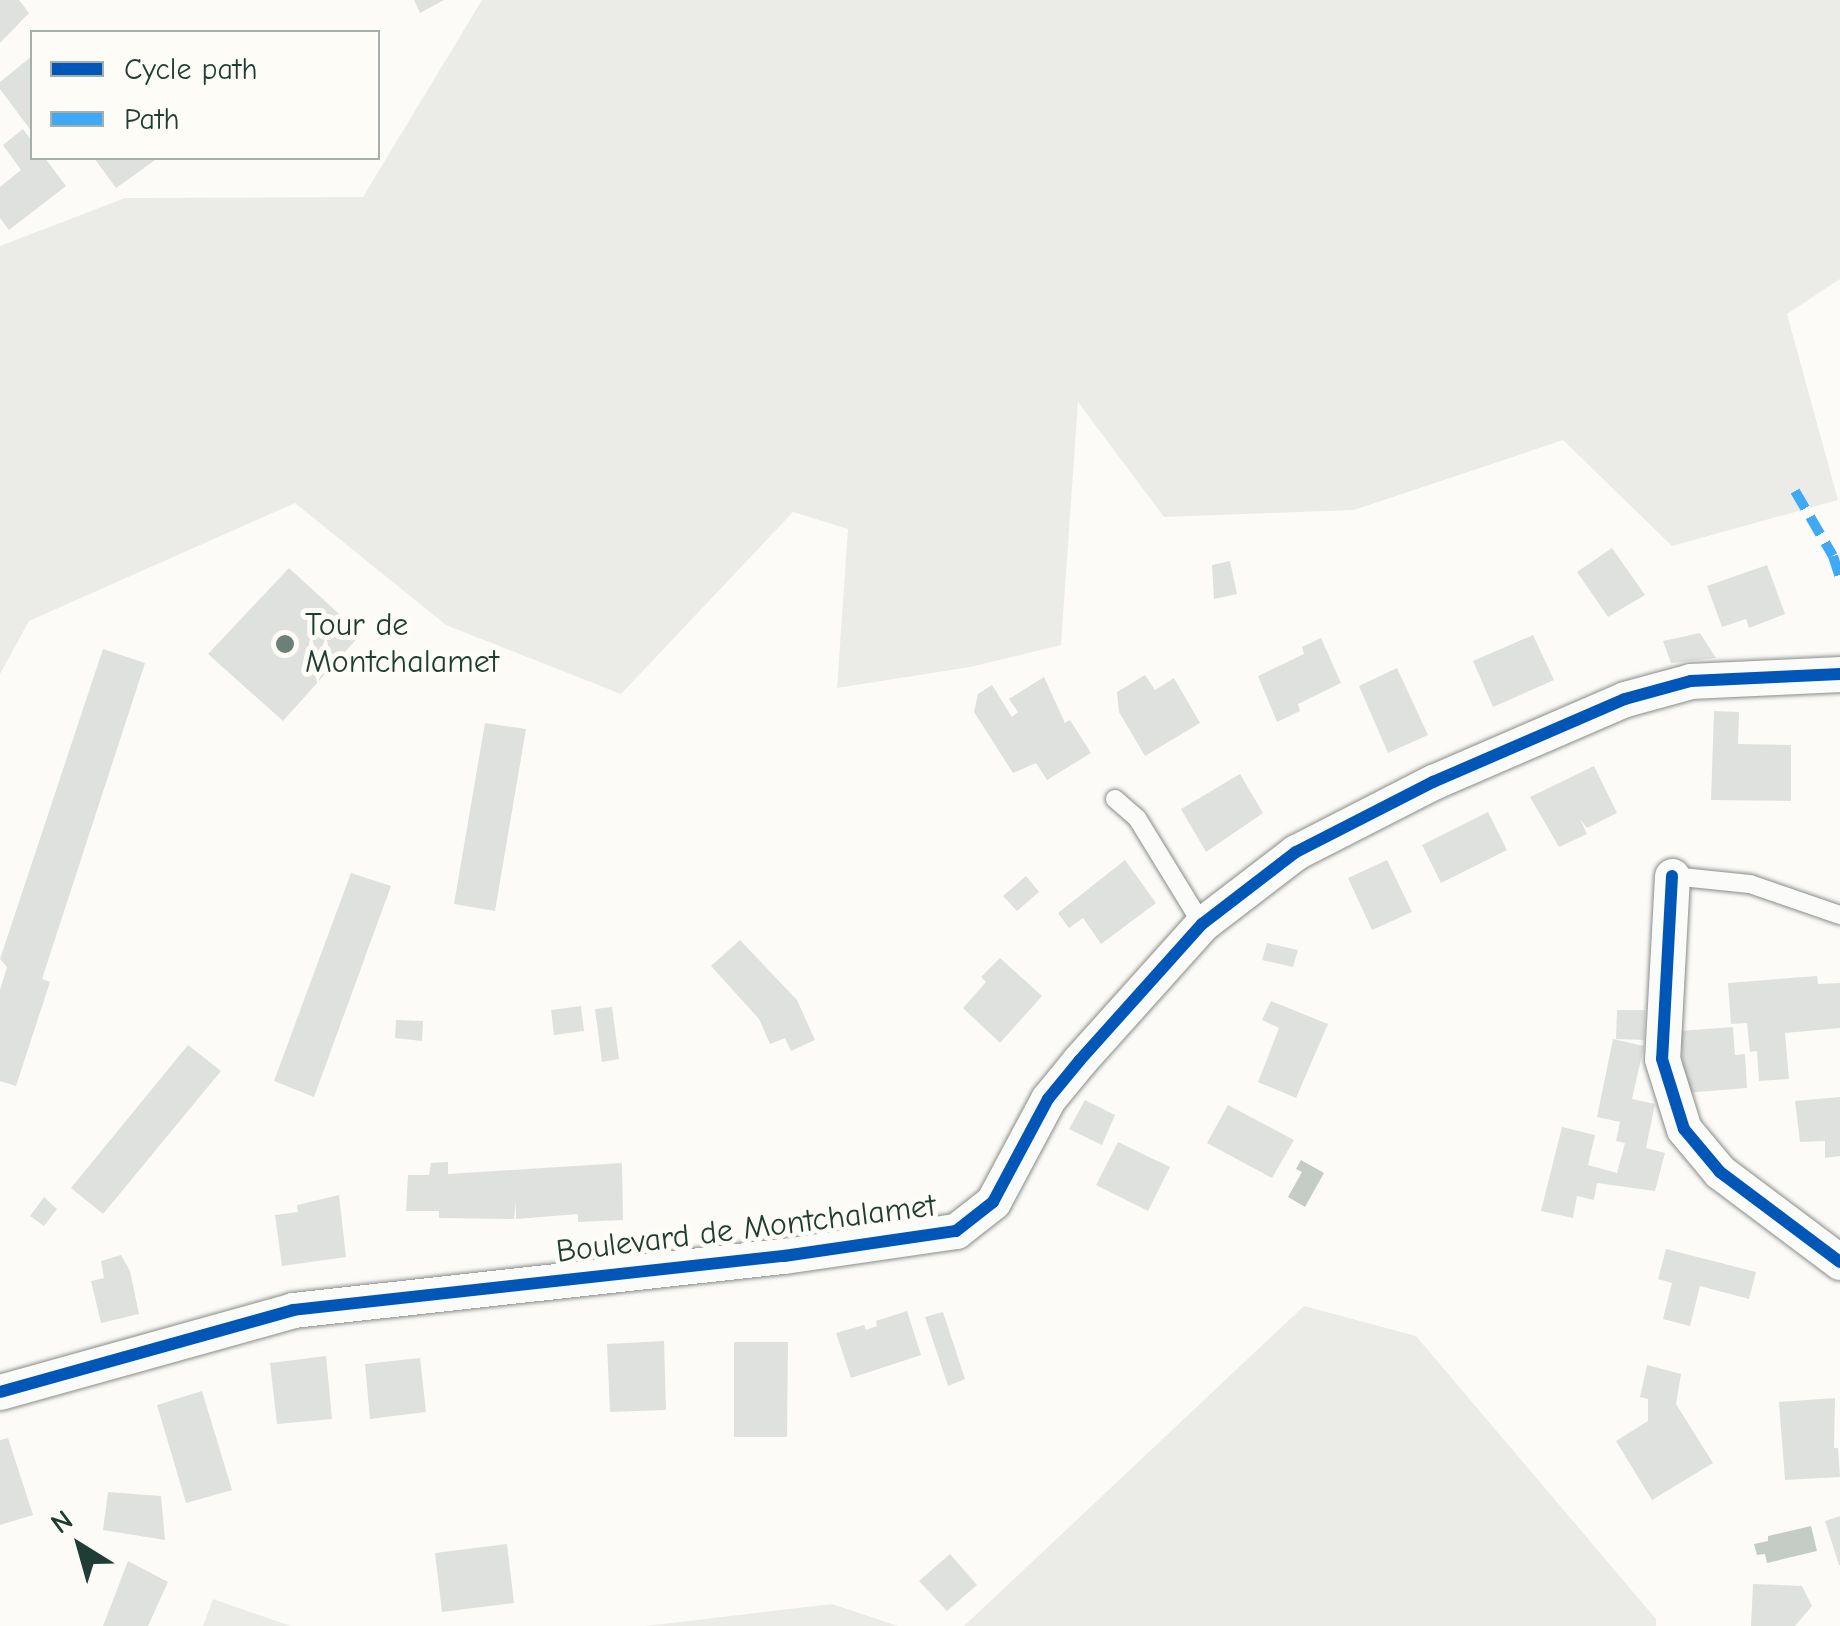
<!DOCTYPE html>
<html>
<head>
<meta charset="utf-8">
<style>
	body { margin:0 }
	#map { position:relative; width:1840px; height:1626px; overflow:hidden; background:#fcfbf8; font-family:"Comic Neue",sans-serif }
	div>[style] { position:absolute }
	.green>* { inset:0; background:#ebece8 }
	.water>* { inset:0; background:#c5ccc6 }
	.building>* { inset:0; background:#dfe1de }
	.roads { filter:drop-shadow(0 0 2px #888d8a) drop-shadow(0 0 2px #888d8a) }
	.lane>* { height:18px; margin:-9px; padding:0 9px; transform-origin:9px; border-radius:9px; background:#fbfbf9 }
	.street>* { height:35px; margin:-17.5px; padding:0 17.5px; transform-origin:17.5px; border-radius:17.5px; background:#fbfbf9 }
	.quiet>* { height:10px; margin-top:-5px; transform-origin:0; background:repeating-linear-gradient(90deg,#3fa9f5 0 20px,transparent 0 30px) }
	.cycleway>* { height:12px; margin:-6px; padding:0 6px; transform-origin:6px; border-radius:6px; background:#0057b8 }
	.dots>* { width:28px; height:28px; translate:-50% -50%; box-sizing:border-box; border:5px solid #fdfcf7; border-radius:50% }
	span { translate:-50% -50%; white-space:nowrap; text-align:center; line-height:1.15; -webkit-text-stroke:10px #fdfcf7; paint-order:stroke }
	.poi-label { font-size:32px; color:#1f3d34 }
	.left { translate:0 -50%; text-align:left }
	.street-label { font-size:32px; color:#1f3d34 }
	.legend { position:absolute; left:30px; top:30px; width:350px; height:130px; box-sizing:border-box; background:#fdfcf7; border:2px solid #a4b0a9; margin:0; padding:12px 18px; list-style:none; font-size:30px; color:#1f3d34 }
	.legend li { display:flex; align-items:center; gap:20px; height:50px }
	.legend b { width:50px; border:2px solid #a4b0a9 }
	.north { position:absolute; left:30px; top:1496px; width:100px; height:100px; -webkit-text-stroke:8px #fdfcf7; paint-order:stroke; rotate:323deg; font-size:28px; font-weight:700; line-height:40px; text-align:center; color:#1f3d34 }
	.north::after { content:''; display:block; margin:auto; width:35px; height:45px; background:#1f3d34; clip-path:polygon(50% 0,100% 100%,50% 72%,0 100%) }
</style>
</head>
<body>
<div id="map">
	<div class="green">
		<div style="clip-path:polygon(482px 0,1840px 0,1840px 279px,1787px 314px,1838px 500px,1672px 546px,1563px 440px,1354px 510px,1164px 517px,1078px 402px,1061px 645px,970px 667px,837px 688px,848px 529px,793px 512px,621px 694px,446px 625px,295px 503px,29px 621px,0 674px,0 246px,125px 198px,363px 197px)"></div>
		<div style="clip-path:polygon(1304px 1306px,1416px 1336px,1656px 1619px,1656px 1626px,964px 1626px)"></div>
		<div style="clip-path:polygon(213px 1599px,291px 1626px,203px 1626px)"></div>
		<div style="clip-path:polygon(832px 1604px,898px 1626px,646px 1626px)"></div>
	</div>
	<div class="water">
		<div style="clip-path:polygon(1301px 1160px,1324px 1173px,1305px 1207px,1288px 1197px,1302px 1172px,1296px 1169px)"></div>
		<div style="clip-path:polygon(1811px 1526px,1817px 1551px,1767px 1563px,1765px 1554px,1757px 1555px,1754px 1544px,1768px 1541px,1768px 1536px)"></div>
	</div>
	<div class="building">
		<div style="clip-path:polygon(0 0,19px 0,29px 13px,0 43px)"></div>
		<div style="clip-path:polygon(414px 0,444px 0,420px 13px)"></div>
		<div style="clip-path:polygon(32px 56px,32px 132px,0 89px,0 82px)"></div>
		<div style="clip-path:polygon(23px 129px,32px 141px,32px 158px,45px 158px,66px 186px,9px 230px,0 218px,0 187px,21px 170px,3px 145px)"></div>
		<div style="clip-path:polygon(94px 158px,158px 158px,116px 188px)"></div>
		<div style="clip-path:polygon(1612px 548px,1645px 595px,1608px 617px,1577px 572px)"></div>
		<div style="clip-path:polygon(1230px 561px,1237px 594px,1214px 599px,1212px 565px)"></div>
		<div style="clip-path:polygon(1767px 565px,1785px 614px,1749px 628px,1746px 619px,1722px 627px,1707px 586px)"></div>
		<div style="clip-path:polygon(289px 568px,361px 634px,283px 721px,208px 654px)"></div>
		<div style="clip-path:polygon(1700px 633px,1716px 658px,1671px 663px,1663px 641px)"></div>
		<div style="clip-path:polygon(1533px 635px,1554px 680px,1493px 707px,1473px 661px)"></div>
		<div style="clip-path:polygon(1321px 638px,1341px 683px,1298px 704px,1300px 711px,1277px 722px,1258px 676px,1304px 654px,1302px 647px)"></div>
		<div style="clip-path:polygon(103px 649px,145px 663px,42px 979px,50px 982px,16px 1086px,0 1081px,0 990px,7px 967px,0 959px)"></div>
		<div style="clip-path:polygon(1397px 668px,1428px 735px,1388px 753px,1359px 686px)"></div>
		<div style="clip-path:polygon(1145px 675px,1155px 690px,1174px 678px,1200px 723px,1145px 756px,1119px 712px,1117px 692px)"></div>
		<div style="clip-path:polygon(1044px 677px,1065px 723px,1070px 720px,1091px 753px,1047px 780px,1036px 763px,1013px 773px,974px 712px,978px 694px,992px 685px,1012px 717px,1018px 712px,1009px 699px)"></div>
		<div style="clip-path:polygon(1714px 711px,1739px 712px,1738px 744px,1791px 745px,1791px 801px,1711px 800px)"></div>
		<div style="clip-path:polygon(485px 723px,526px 729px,495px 911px,454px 904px)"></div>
		<div style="clip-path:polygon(1594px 766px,1617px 813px,1587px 828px,1580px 819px,1587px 834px,1559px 847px,1530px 797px)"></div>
		<div style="clip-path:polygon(1240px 774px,1263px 813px,1206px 852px,1181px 809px)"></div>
		<div style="clip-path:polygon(1488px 812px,1507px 850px,1441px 883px,1422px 845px)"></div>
		<div style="clip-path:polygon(1125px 860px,1156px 903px,1101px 944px,1083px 918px,1069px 928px,1058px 913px)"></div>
		<div style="clip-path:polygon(1387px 860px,1412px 912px,1372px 930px,1348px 878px)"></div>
		<div style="clip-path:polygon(351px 873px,391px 886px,314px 1097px,274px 1081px)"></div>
		<div style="clip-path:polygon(1026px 876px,1039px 892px,1017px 911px,1003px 896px)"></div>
		<div style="clip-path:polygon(740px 940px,797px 1000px,815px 1040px,791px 1051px,785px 1038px,770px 1044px,759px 1019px,711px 966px)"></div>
		<div style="clip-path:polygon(1267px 943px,1298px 950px,1293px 967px,1262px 960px)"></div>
		<div style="clip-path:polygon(1000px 958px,1042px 996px,1000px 1043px,963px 1008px,986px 982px,981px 977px)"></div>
		<div style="clip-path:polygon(1817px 976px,1818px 984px,1840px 983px,1840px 1028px,1785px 1033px,1789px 1079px,1759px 1081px,1757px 1051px,1750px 1052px,1747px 1023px,1731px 1024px,1728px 983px)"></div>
		<div style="clip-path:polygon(1271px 1001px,1328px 1024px,1296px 1098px,1258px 1082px,1279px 1028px,1262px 1020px)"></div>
		<div style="clip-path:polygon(581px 1006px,584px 1031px,554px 1035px,551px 1010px)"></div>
		<div style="clip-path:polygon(612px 1007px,619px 1059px,602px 1062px,595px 1009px)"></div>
		<div style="clip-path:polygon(1617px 1010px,1645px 1010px,1644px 1040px,1616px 1039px)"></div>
		<div style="clip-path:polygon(396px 1020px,423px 1021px,422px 1041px,395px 1038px)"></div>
		<div style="clip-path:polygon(1733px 1027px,1735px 1055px,1745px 1054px,1747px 1088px,1685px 1093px,1680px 1031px)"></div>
		<div style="clip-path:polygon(1613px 1039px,1644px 1046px,1632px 1099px,1655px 1104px,1646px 1148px,1665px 1153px,1655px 1191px,1597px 1183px,1594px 1200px,1577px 1196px,1573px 1218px,1541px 1211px,1562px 1127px,1595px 1135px,1588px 1165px,1617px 1173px,1625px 1143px,1616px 1141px,1620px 1122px,1597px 1117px)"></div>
		<div style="clip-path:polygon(188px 1045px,221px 1071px,103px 1214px,71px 1188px)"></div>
		<div style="clip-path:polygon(1840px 1097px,1840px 1156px,1825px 1158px,1825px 1141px,1800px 1142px,1795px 1101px)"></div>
		<div style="clip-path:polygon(1085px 1100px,1115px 1115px,1102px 1145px,1069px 1129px)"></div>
		<div style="clip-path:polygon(1228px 1105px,1294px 1140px,1272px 1178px,1207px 1143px)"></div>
		<div style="clip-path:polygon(1118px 1142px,1170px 1167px,1148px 1211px,1096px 1185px)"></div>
		<div style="clip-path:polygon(448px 1162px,448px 1174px,622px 1163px,623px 1220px,578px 1222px,578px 1214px,516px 1219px,516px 1202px,514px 1219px,439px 1218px,439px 1211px,406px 1211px,408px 1175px,429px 1175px,431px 1163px)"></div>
		<div style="clip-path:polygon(339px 1195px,346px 1257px,282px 1266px,275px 1215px,298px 1212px,297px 1205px)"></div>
		<div style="clip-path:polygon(44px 1197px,57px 1209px,44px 1226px,30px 1216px)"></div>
		<div style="clip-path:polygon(1666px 1249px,1756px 1272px,1749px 1299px,1700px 1286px,1690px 1326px,1663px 1319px,1672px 1283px,1658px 1279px)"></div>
		<div style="clip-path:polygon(121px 1255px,130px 1271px,139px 1314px,101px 1323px,91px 1281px,104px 1278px,101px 1261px)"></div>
		<div style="clip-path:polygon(907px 1311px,921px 1355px,851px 1378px,836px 1333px,864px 1325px,866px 1330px,877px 1326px,876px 1321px)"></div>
		<div style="clip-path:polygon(943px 1312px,965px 1379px,948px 1386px,925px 1317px)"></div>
		<div style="clip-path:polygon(664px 1341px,666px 1410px,610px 1412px,607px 1344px)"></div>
		<div style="clip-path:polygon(734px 1342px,788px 1342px,787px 1437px,734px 1437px)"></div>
		<div style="clip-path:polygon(326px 1356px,332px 1419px,277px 1424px,270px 1363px)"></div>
		<div style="clip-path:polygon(420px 1358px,426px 1412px,370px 1419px,365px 1364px)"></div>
		<div style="clip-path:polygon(1647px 1365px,1681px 1374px,1676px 1404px,1713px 1463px,1652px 1500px,1616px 1441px,1648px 1421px,1648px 1399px,1640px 1397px)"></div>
		<div style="clip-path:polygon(202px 1391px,232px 1490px,186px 1503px,157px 1405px)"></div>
		<div style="clip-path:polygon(1835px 1398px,1834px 1448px,1838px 1448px,1840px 1477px,1785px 1480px,1779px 1402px)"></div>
		<div style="clip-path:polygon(8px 1438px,33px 1515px,0 1525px,0 1440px)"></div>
		<div style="clip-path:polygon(108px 1492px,161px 1496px,165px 1540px,103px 1530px)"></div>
		<div style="clip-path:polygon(1840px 1516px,1840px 1565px,1839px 1565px,1825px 1521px)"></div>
		<div style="clip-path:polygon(507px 1544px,514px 1603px,442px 1612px,435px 1553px)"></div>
		<div style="clip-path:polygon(950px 1554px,977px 1585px,947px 1611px,919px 1581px)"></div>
		<div style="clip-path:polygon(128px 1561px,168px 1582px,148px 1626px,103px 1626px)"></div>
		<div style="clip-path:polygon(1753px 1584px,1802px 1586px,1812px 1606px,1795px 1626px,1751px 1626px)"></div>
	</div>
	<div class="roads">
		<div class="lane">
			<div style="left:1115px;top:799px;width:29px;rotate:41deg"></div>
			<div style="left:1137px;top:818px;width:124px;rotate:58.5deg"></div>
			<div style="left:1672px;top:876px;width:78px;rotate:5.9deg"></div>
			<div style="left:1750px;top:884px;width:95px;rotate:19deg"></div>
		</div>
		<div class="street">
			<div style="left:1672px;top:876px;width:183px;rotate:93.1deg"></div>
			<div style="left:1662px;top:1059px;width:73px;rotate:72.6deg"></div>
			<div style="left:1684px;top:1129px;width:56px;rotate:50.1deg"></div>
			<div style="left:1720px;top:1172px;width:150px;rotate:36.9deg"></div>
			<div style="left:0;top:1392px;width:304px;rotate:-15.6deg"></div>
			<div style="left:293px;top:1310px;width:494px;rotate:-6.3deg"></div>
			<div style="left:784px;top:1256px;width:174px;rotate:-8.3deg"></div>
			<div style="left:956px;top:1231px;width:47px;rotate:-38.1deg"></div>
			<div style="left:993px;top:1202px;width:117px;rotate:-61.9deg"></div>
			<div style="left:1048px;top:1099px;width:50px;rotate:-50.6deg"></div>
			<div style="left:1080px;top:1060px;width:183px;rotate:-48.1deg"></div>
			<div style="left:1202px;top:924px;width:118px;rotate:-37.5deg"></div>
			<div style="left:1296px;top:852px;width:154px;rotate:-27.1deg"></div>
			<div style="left:1433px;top:782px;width:209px;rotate:-23.4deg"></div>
			<div style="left:1625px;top:699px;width:68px;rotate:-15.3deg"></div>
			<div style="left:1691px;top:681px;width:149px;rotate:-2.7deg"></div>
		</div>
	</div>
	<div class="quiet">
		<div style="left:1795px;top:491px;width:75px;rotate:59.7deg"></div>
		<div style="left:1833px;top:556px;width:22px;rotate:72deg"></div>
	</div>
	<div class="cycleway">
		<div style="left:1672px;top:876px;width:183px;rotate:93.1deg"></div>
		<div style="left:1662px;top:1059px;width:73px;rotate:72.6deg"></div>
		<div style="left:1684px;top:1129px;width:56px;rotate:50.1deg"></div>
		<div style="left:1720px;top:1172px;width:150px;rotate:36.9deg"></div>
		<div style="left:0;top:1392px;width:304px;rotate:-15.6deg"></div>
		<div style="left:293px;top:1310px;width:494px;rotate:-6.3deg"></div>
		<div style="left:784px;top:1256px;width:174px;rotate:-8.3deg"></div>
		<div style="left:956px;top:1231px;width:47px;rotate:-38.1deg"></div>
		<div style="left:993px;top:1202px;width:117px;rotate:-61.9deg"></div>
		<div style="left:1048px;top:1099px;width:50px;rotate:-50.6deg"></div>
		<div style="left:1080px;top:1060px;width:183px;rotate:-48.1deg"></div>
		<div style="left:1202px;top:924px;width:118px;rotate:-37.5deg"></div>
		<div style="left:1296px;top:852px;width:154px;rotate:-27.1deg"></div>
		<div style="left:1433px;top:782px;width:209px;rotate:-23.4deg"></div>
		<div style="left:1625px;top:699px;width:68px;rotate:-15.3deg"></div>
		<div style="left:1691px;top:681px;width:149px;rotate:-2.7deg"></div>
	</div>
	<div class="dots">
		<div style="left:285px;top:644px;background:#6c8079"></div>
	</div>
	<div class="poi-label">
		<span class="left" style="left:305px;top:644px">Tour de<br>Montchalamet</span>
	</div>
	<div class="street-label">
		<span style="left:746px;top:1229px;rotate:-7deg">Boulevard de Montchalamet</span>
	</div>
	<ul class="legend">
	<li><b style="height:12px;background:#0057b8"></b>Cycle path</li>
	<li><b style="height:12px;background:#3fa9f5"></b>Path</li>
	</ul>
	<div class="north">N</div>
</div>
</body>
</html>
